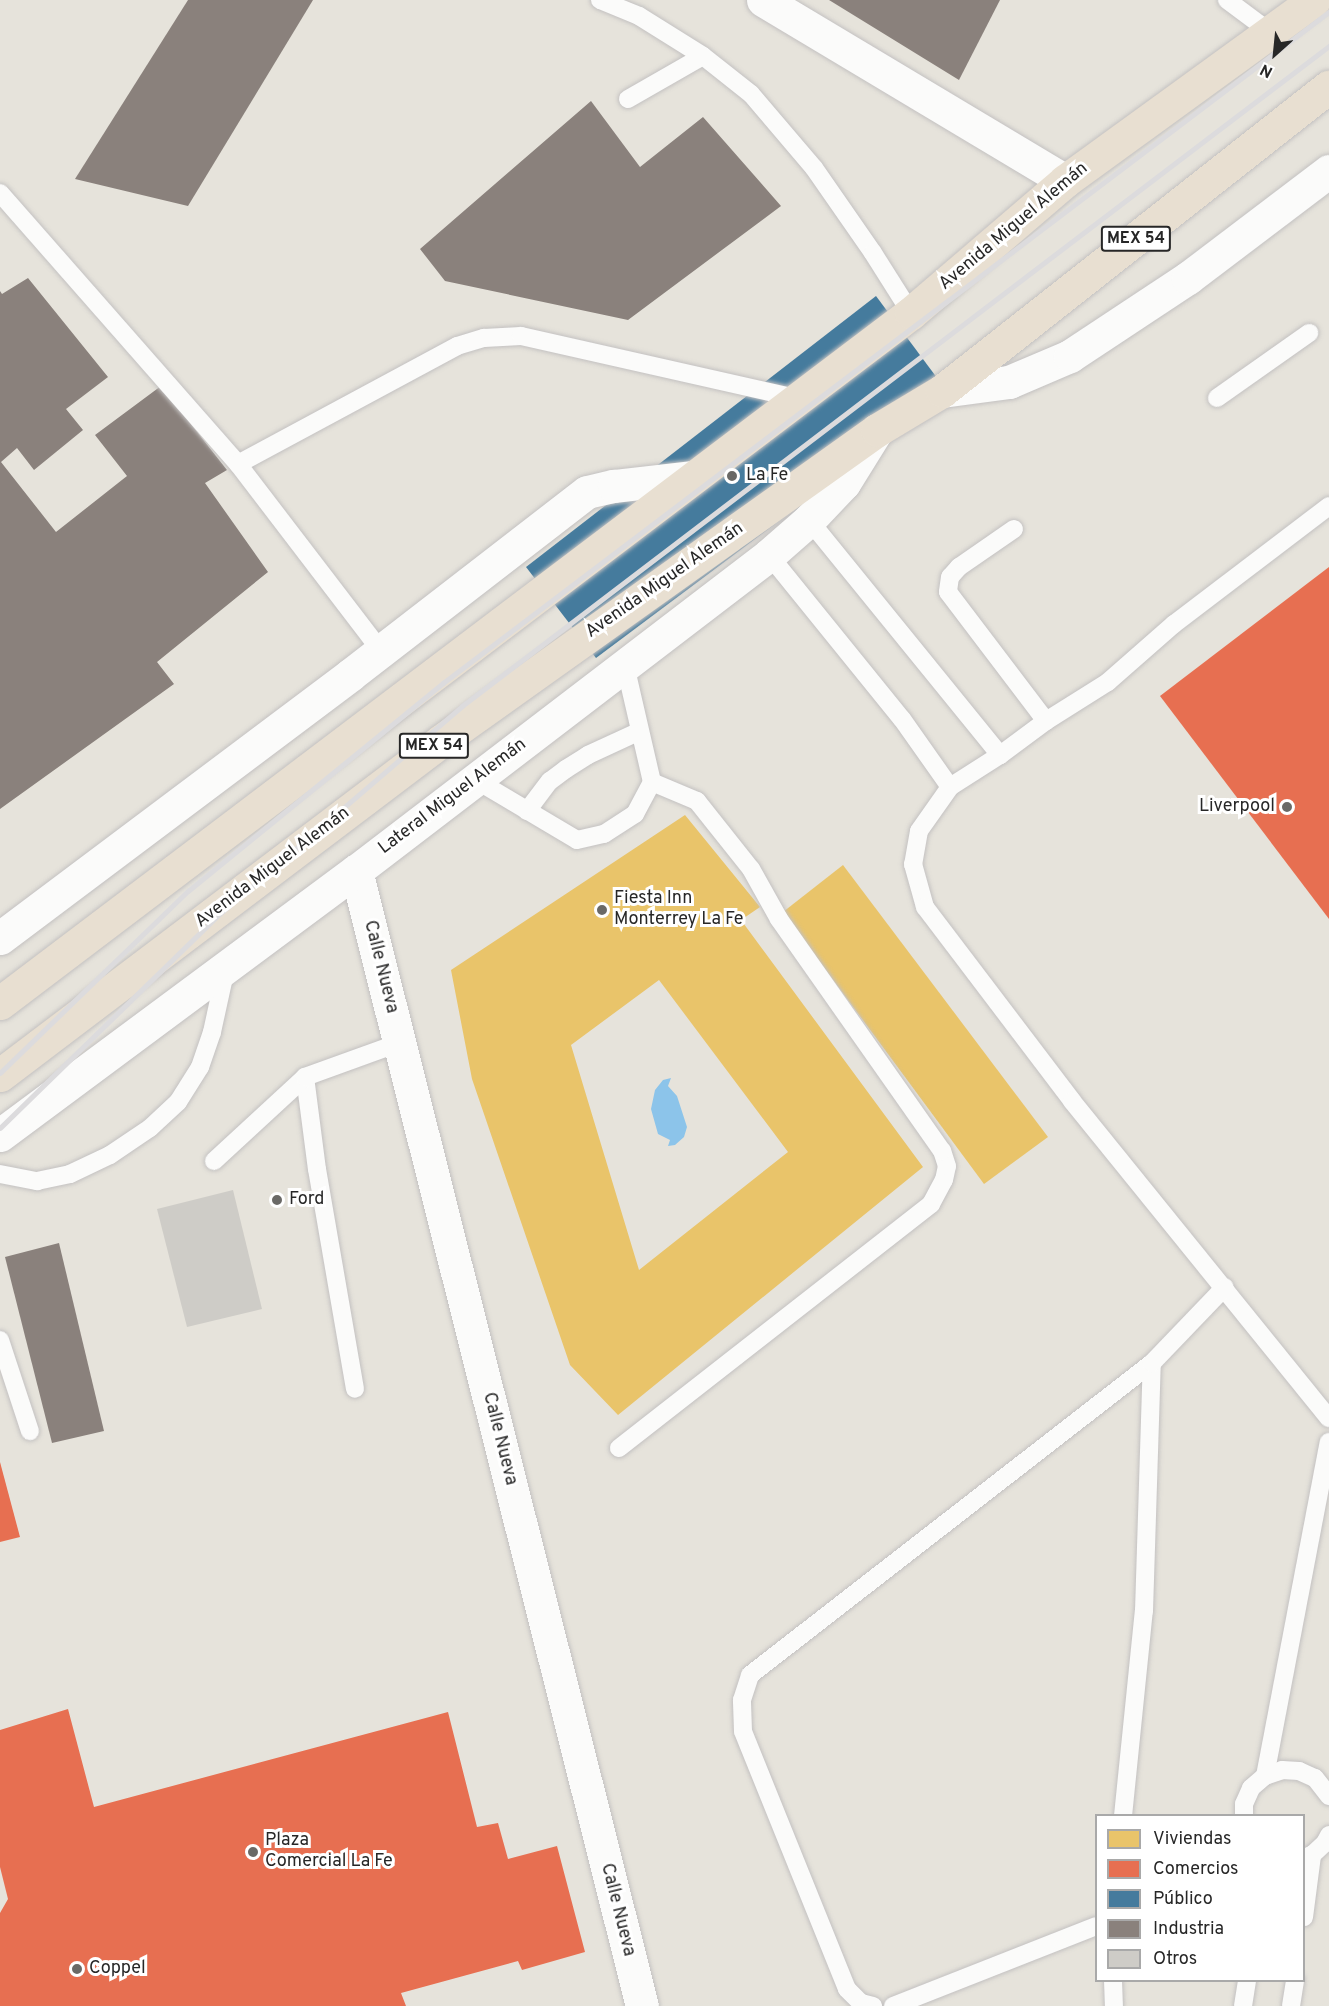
<!DOCTYPE html>
<html>
<head>
<meta charset="utf-8">
<style>
	body { margin:0 }
	#map { position:relative; width:1329px; height:2006px; overflow:hidden; background:#e6e3db; font-family:Overpass,sans-serif }
	div>[style] { position:absolute }
	.water>* { inset:0; background:#8cc4ea }
	.homes>* { inset:0; background:#e9c46a }
	.shops>* { inset:0; background:#e76f51 }
	.public>* { inset:0; background:#457b9d }
	.industry>* { inset:0; background:#8a817c }
	.building>* { inset:0; background:#ceccc7 }
	.roads { filter:drop-shadow(0 0 2px #c3c1c1) drop-shadow(0 0 2px #c3c1c1) }
	.lane>* { height:18px; margin:-9px; padding:0 9px; transform-origin:9px; border-radius:9px; background:#fbfbfa }
	.street>* { height:33px; margin:-16.5px; padding:0 16.5px; transform-origin:16.5px; border-radius:16.5px; background:#fbfbfa }
	.secondary>* { height:33px; margin:-16.5px; padding:0 16.5px; transform-origin:16.5px; border-radius:16.5px; background:#fbfbfa }
	.highway>* { height:33px; margin:-16.5px; padding:0 16.5px; transform-origin:16.5px; border-radius:16.5px; background:#e8dfd1 }
	.rail>* { height:4.5px; margin:-2.25px; padding:0 2.25px; transform-origin:2.25px; border-radius:2.25px; background:#dcdbdd }
	.dots>* { width:16px; height:16px; translate:-50% -50%; box-sizing:border-box; border:3px solid #fff; border-radius:50% }
	span { translate:-50% -50%; white-space:nowrap; text-align:center; line-height:1.15; -webkit-text-stroke:6px #fff; paint-order:stroke }
	.shield-label span { padding:2px 4px; background:#fff; border:2px solid; border-radius:4px; -webkit-text-stroke-width:0 }
	.shield-label { font-size:16px; color:#272727; font-weight:700 }
	.street-label { font-size:18px; color:#272727 }
	.poi-label { font-size:18px; color:#272727 }
	.left { translate:0 -50%; text-align:left }
	.right { translate:-100% -50%; text-align:right }
	.legend { position:absolute; left:1095px; top:1814px; width:210px; height:168px; box-sizing:border-box; background:#fff; border:2px solid #a9a9a9; margin:0; padding:8px 10px; list-style:none; font-size:18px; color:#272727 }
	.legend li { display:flex; align-items:center; gap:12px; height:30px }
	.legend b { width:30px; border:2px solid #a9a9a9 }
	.north { position:absolute; left:1245px; top:24px; width:60px; height:60px; -webkit-text-stroke:4px #fff; paint-order:stroke; rotate:207deg; font-size:16px; font-weight:700; line-height:24px; text-align:center; color:#272727 }
	.north::after { content:''; display:block; margin:auto; width:21px; height:27px; background:#272727; clip-path:polygon(50% 0,100% 100%,50% 72%,0 100%) }
</style>
</head>
<body>
<div id="map">
	<div class="water">
		<div style="clip-path:polygon(671px 1078px,668px 1086px,677px 1096px,687px 1127px,684px 1137px,675px 1145px,668px 1146px,670px 1140px,658px 1134px,651px 1109px,655px 1090px,663px 1080px)"></div>
	</div>
	<div class="homes">
		<div style="clip-path:polygon(evenodd,685px 815px,760px 907px,741px 920px,923px 1167px,618px 1415px,570px 1365px,472px 1079px,451px 970px,685px 815px,659px 980px,788px 1152px,639px 1270px,571px 1045px,659px 980px)"></div>
		<div style="clip-path:polygon(843px 865px,1048px 1137px,984px 1184px,783px 912px)"></div>
	</div>
	<div class="shops">
		<div style="clip-path:polygon(1329px 567px,1329px 919px,1160px 696px)"></div>
		<div style="clip-path:polygon(0 1462px,20px 1537px,0 1542px)"></div>
		<div style="clip-path:polygon(68px 1709px,94px 1807px,448px 1712px,477px 1827px,498px 1823px,508px 1859px,557px 1846px,585px 1952px,522px 1970px,518px 1961px,401px 1993px,406px 2006px,0 2006px,0 1913px,8px 1899px,0 1867px,0 1730px)"></div>
	</div>
	<div class="public">
		<div style="clip-path:polygon(876px 296px,949px 394px,596px 658px,526px 567px)"></div>
	</div>
	<div class="industry">
		<div style="clip-path:polygon(188px 0,313px 0,188px 206px,75px 179px)"></div>
		<div style="clip-path:polygon(829px 0,1000px 0,959px 80px)"></div>
		<div style="clip-path:polygon(591px 101px,640px 167px,703px 117px,781px 206px,628px 320px,445px 281px,420px 249px)"></div>
		<div style="clip-path:polygon(28px 278px,108px 377px,66px 409px,83px 430px,34px 470px,17px 448px,1px 462px,56px 532px,127px 476px,95px 435px,161px 386px,227px 470px,205px 483px,268px 572px,157px 662px,174px 684px,0 809px,0 291px,2px 294px)"></div>
		<div style="clip-path:polygon(59px 1243px,104px 1431px,52px 1443px,5px 1257px)"></div>
	</div>
	<div class="building">
		<div style="clip-path:polygon(233px 1190px,262px 1309px,187px 1327px,157px 1209px)"></div>
	</div>
	<div class="roads">
		<div class="lane">
			<div style="left:600px;top:0;width:42px;rotate:22.3deg"></div>
			<div style="left:639px;top:16px;width:75px;rotate:32deg"></div>
			<div style="left:703px;top:56px;width:61px;rotate:38.4deg"></div>
			<div style="left:751px;top:94px;width:97px;rotate:49.6deg"></div>
			<div style="left:814px;top:168px;width:103px;rotate:55.2deg"></div>
			<div style="left:873px;top:253px;width:71px;rotate:57.7deg"></div>
			<div style="left:1227px;top:0;width:54px;rotate:36.7deg"></div>
			<div style="left:628px;top:99px;width:86px;rotate:-29.8deg"></div>
			<div style="left:0;top:193px;width:361px;rotate:48.7deg"></div>
			<div style="left:238px;top:464px;width:235px;rotate:52.6deg"></div>
			<div style="left:1217px;top:398px;width:113px;rotate:-35.2deg"></div>
			<div style="left:238px;top:464px;width:249px;rotate:-28.3deg"></div>
			<div style="left:457px;top:346px;width:28px;rotate:-17deg"></div>
			<div style="left:484px;top:338px;width:37px;rotate:-3deg"></div>
			<div style="left:521px;top:336px;width:282px;rotate:12.7deg"></div>
			<div style="left:1329px;top:506px;width:195px;rotate:142.7deg"></div>
			<div style="left:1174px;top:624px;width:88px;rotate:138.7deg"></div>
			<div style="left:1108px;top:682px;width:73px;rotate:147.8deg"></div>
			<div style="left:1046px;top:721px;width:57px;rotate:143.5deg"></div>
			<div style="left:1000px;top:755px;width:59px;rotate:147.4deg"></div>
			<div style="left:950px;top:787px;width:54px;rotate:125.2deg"></div>
			<div style="left:919px;top:831px;width:34px;rotate:100deg"></div>
			<div style="left:913px;top:864px;width:45px;rotate:74.4deg"></div>
			<div style="left:925px;top:907px;width:243px;rotate:52.8deg"></div>
			<div style="left:1072px;top:1101px;width:408px;rotate:51deg"></div>
			<div style="left:809px;top:520px;width:303px;rotate:50.9deg"></div>
			<div style="left:1014px;top:529px;width:67px;rotate:145.4deg"></div>
			<div style="left:959px;top:567px;width:13px;rotate:132deg"></div>
			<div style="left:950px;top:577px;width:15px;rotate:98deg"></div>
			<div style="left:948px;top:592px;width:162px;rotate:52.8deg"></div>
			<div style="left:769px;top:555px;width:211px;rotate:51deg"></div>
			<div style="left:902px;top:719px;width:83px;rotate:54.8deg"></div>
			<div style="left:476px;top:780px;width:117px;rotate:30.7deg"></div>
			<div style="left:577px;top:840px;width:28px;rotate:-13deg"></div>
			<div style="left:604px;top:834px;width:37px;rotate:-33deg"></div>
			<div style="left:635px;top:814px;width:36px;rotate:-62deg"></div>
			<div style="left:652px;top:782px;width:120px;rotate:-103deg"></div>
			<div style="left:527px;top:811px;width:38px;rotate:-53deg"></div>
			<div style="left:550px;top:781px;width:20px;rotate:-37deg"></div>
			<div style="left:566px;top:769px;width:26px;rotate:-32deg"></div>
			<div style="left:588px;top:755px;width:57px;rotate:-24.8deg"></div>
			<div style="left:305px;top:1077px;width:93px;rotate:82.6deg"></div>
			<div style="left:317px;top:1169px;width:223px;rotate:80.2deg"></div>
			<div style="left:214px;top:1161px;width:124px;rotate:-42.7deg"></div>
			<div style="left:305px;top:1077px;width:100px;rotate:-19.9deg"></div>
			<div style="left:0;top:1174px;width:38px;rotate:11deg"></div>
			<div style="left:37px;top:1181px;width:34px;rotate:-12deg"></div>
			<div style="left:70px;top:1174px;width:44px;rotate:-25.4deg"></div>
			<div style="left:110px;top:1155px;width:48px;rotate:-34deg"></div>
			<div style="left:150px;top:1128px;width:38px;rotate:-43deg"></div>
			<div style="left:178px;top:1102px;width:41px;rotate:-57.8deg"></div>
			<div style="left:200px;top:1067px;width:37px;rotate:-71deg"></div>
			<div style="left:212px;top:1032px;width:66px;rotate:-77.7deg"></div>
			<div style="left:0;top:1340px;width:96px;rotate:71.8deg"></div>
			<div style="left:619px;top:1448px;width:396px;rotate:-38deg"></div>
			<div style="left:931px;top:1204px;width:27px;rotate:-62deg"></div>
			<div style="left:944px;top:1180px;width:14px;rotate:-78deg"></div>
			<div style="left:947px;top:1166px;width:16px;rotate:-108deg"></div>
			<div style="left:942px;top:1151px;width:284px;rotate:-125.1deg"></div>
			<div style="left:779px;top:919px;width:57px;rotate:-119.2deg"></div>
			<div style="left:751px;top:869px;width:87px;rotate:-128.5deg"></div>
			<div style="left:697px;top:801px;width:49px;rotate:-157.1deg"></div>
			<div style="left:1265px;top:1776px;width:340px;rotate:-79.2deg"></div>
			<div style="left:1123px;top:1816px;width:206px;rotate:-84.2deg"></div>
			<div style="left:1144px;top:1611px;width:248px;rotate:-88.2deg"></div>
			<div style="left:1244px;top:1816px;width:12px;rotate:-90deg"></div>
			<div style="left:1244px;top:1804px;width:17px;rotate:-66deg"></div>
			<div style="left:1251px;top:1788px;width:18px;rotate:-41deg"></div>
			<div style="left:1265px;top:1776px;width:18px;rotate:-19deg"></div>
			<div style="left:1282px;top:1770px;width:17px;rotate:3deg"></div>
			<div style="left:1299px;top:1771px;width:17px;rotate:24deg"></div>
			<div style="left:1315px;top:1778px;width:23px;rotate:52deg"></div>
			<div style="left:1304px;top:1858px;width:9px;rotate:-21deg"></div>
			<div style="left:1312px;top:1855px;width:18px;rotate:-43deg"></div>
			<div style="left:1325px;top:1843px;width:9px;rotate:-63deg"></div>
			<div style="left:1304px;top:1917px;width:63px;rotate:-82.6deg"></div>
			<div style="left:1113px;top:1980px;width:26px;rotate:88deg"></div>
			<div style="left:873px;top:2006px;width:12px;rotate:-166deg"></div>
			<div style="left:861px;top:2003px;width:20px;rotate:-135deg"></div>
			<div style="left:847px;top:1989px;width:278px;rotate:-112deg"></div>
			<div style="left:743px;top:1731px;width:31px;rotate:-92deg"></div>
			<div style="left:742px;top:1700px;width:26px;rotate:-72deg"></div>
			<div style="left:750px;top:1675px;width:509px;rotate:-37.82deg"></div>
			<div style="left:1152px;top:1363px;width:105px;rotate:-46.2deg"></div>
			<div style="left:893px;top:2006px;width:218px;rotate:-21.5deg"></div>
			<div style="left:1243px;top:2006px;width:26px;rotate:-81deg"></div>
			<div style="left:1291px;top:2006px;width:26px;rotate:-81deg"></div>
		</div>
		<div class="street">
			<div style="left:763px;top:0;width:352px;rotate:30.9deg"></div>
			<div style="left:942px;top:391px;width:68px;rotate:-7.7deg"></div>
			<div style="left:1009px;top:382px;width:66px;rotate:-23.1deg"></div>
			<div style="left:1070px;top:356px;width:141px;rotate:-33.5deg"></div>
			<div style="left:1188px;top:278px;width:177px;rotate:-37.2deg"></div>
			<div style="left:356px;top:871px;width:1170px;rotate:75.86deg"></div>
		</div>
		<div class="secondary">
			<div style="left:0;top:938px;width:438px;rotate:-36.9deg"></div>
			<div style="left:350px;top:675px;width:299px;rotate:-37.7deg"></div>
			<div style="left:587px;top:492px;width:28px;rotate:-13deg"></div>
			<div style="left:614px;top:486px;width:79px;rotate:-6.6deg"></div>
			<div style="left:0;top:1135px;width:443px;rotate:-36.6deg"></div>
			<div style="left:356px;top:871px;width:520px;rotate:-37.42deg"></div>
			<div style="left:769px;top:555px;width:53px;rotate:-41.2deg"></div>
			<div style="left:809px;top:520px;width:51px;rotate:-46.6deg"></div>
			<div style="left:844px;top:483px;width:62px;rotate:-58.1deg"></div>
		</div>
		<div class="highway">
			<div style="left:0;top:1003px;width:1143px;rotate:-37.14deg"></div>
			<div style="left:911px;top:313px;width:203px;rotate:-40.6deg"></div>
			<div style="left:1065px;top:181px;width:308px;rotate:-36deg"></div>
			<div style="left:0;top:1075px;width:553px;rotate:-37.14deg"></div>
			<div style="left:441px;top:741px;width:536px;rotate:-35.5deg"></div>
			<div style="left:877px;top:430px;width:76px;rotate:-31deg"></div>
			<div style="left:942px;top:391px;width:492px;rotate:-38.2deg"></div>
		</div>
	</div>
	<div class="rail">
		<div style="left:0;top:1073px;width:262px;rotate:-44.1deg"></div>
		<div style="left:188px;top:891px;width:329px;rotate:-39.2deg"></div>
		<div style="left:443px;top:683px;width:1111px;rotate:-37.14deg"></div>
		<div style="left:0;top:1128px;width:301px;rotate:-44.3deg"></div>
		<div style="left:215px;top:918px;width:326px;rotate:-40.6deg"></div>
		<div style="left:462px;top:706px;width:1090px;rotate:-37.28deg"></div>
	</div>
	<div class="dots">
		<div style="left:732px;top:476px;background:#6a6966"></div>
		<div style="left:1287px;top:807px;background:#6a6966"></div>
		<div style="left:602px;top:910px;background:#6a6966"></div>
		<div style="left:277px;top:1200px;background:#6a6966"></div>
		<div style="left:253px;top:1852px;background:#6a6966"></div>
		<div style="left:77px;top:1969px;background:#6a6966"></div>
	</div>
	<div class="shield-label">
		<span style="left:1136px;top:239px">MEX 54</span>
		<span style="left:434px;top:746px">MEX 54</span>
	</div>
	<div class="street-label">
		<span style="left:1014px;top:227px;rotate:-40deg">Avenida Miguel Alemán</span>
		<span style="left:665px;top:581px;rotate:-35deg">Avenida Miguel Alemán</span>
		<span style="left:453px;top:797px;rotate:-37deg">Lateral Miguel Alemán</span>
		<span style="left:273px;top:868px;rotate:-37deg">Avenida Miguel Alemán</span>
		<span style="left:380px;top:967px;rotate:76deg">Calle Nueva</span>
		<span style="left:499px;top:1439px;rotate:76deg">Calle Nueva</span>
		<span style="left:617px;top:1910px;rotate:76deg">Calle Nueva</span>
	</div>
	<div class="poi-label">
		<span class="left" style="left:746px;top:476px">La Fe</span>
		<span class="right" style="left:1275px;top:807px">Liverpool</span>
		<span class="left" style="left:614px;top:910px">Fiesta Inn<br>Monterrey La Fe</span>
		<span class="left" style="left:289px;top:1200px">Ford</span>
		<span class="left" style="left:265px;top:1852px">Plaza<br>Comercial La Fe</span>
		<span class="left" style="left:89px;top:1969px">Coppel</span>
	</div>
	<ul class="legend">
	<li><b style="height:16px;background:#e9c46a"></b>Viviendas</li>
	<li><b style="height:16px;background:#e76f51"></b>Comercios</li>
	<li><b style="height:16px;background:#457b9d"></b>Público</li>
	<li><b style="height:16px;background:#8a817c"></b>Industria</li>
	<li><b style="height:16px;background:#ceccc7"></b>Otros</li>
	</ul>
	<div class="north">N</div>
</div>
</body>
</html>
